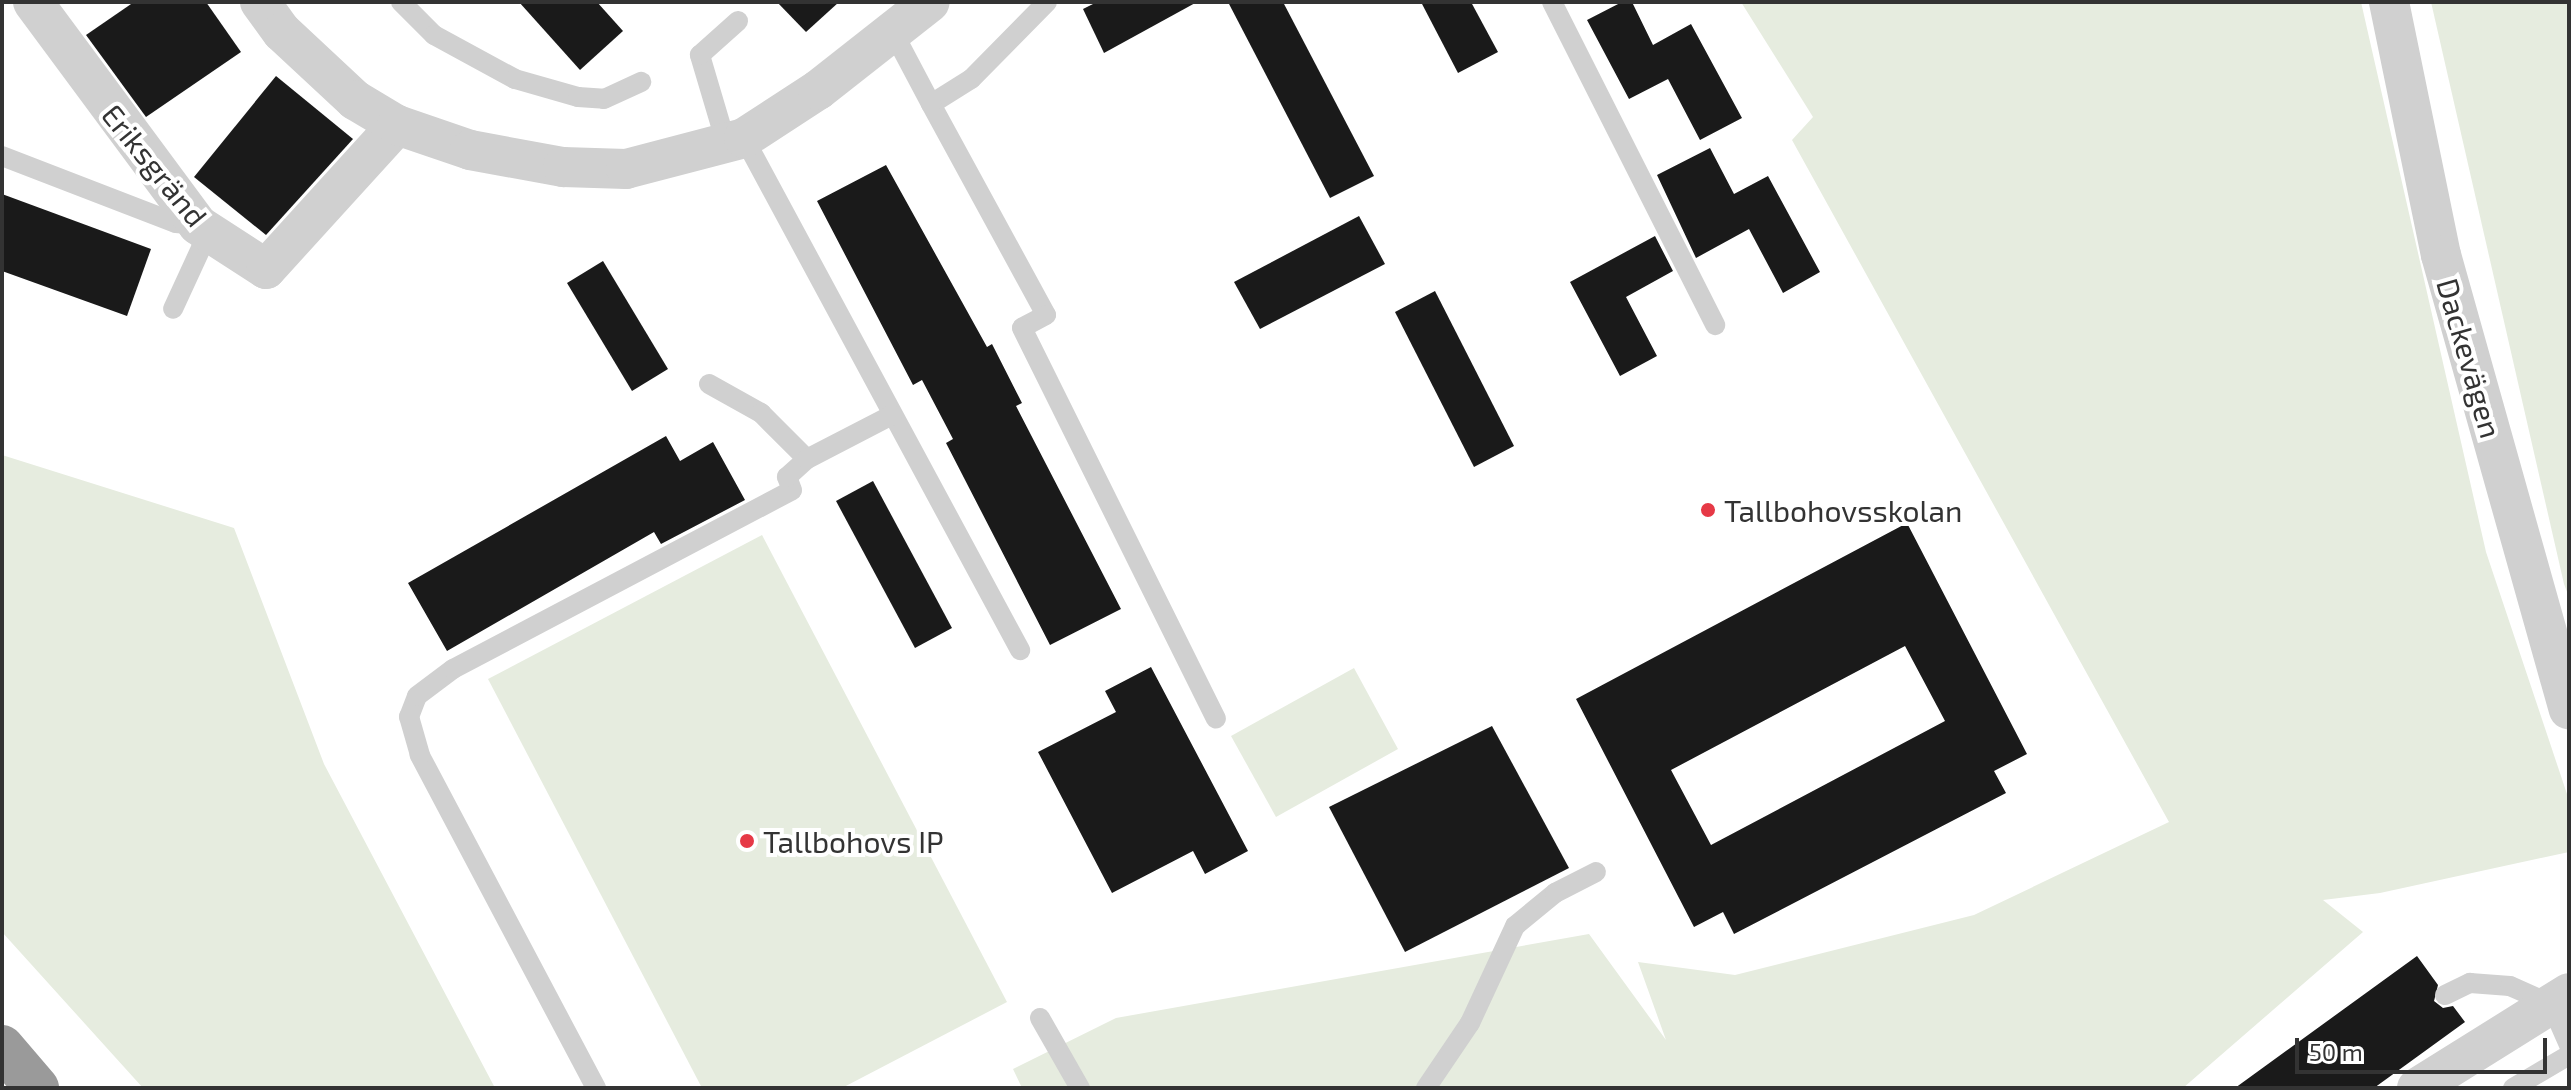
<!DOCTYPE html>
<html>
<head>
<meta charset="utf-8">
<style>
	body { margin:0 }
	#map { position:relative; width:2571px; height:1090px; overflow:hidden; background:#fff; font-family:"Exo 2",sans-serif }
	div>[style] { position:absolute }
	.green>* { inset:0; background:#e6ecdf }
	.building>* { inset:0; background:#1a1a1a }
	.service>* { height:20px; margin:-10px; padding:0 10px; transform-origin:10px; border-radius:10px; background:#d0d0d0 }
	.minor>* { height:40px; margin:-20px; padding:0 20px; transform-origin:20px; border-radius:20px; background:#d0d0d0 }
	.motorway>* { height:44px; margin:-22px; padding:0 22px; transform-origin:22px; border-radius:22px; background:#9a9a9a }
	.dots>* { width:22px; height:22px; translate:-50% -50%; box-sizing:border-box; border:4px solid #fff; border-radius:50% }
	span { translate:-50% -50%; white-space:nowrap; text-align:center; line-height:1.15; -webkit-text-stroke:8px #fff; paint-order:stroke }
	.street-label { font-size:30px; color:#333 }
	.poi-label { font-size:30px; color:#333 }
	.left { translate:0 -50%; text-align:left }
	.frame { position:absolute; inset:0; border:4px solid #333; pointer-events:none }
	.scale { position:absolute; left:2295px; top:1038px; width:252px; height:36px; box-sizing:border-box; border:4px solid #333; border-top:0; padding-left:10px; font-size:24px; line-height:28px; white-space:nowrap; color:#333; -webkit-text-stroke:6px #fff; paint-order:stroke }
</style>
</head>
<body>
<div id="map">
	<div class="green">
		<div style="clip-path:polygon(1741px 2px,2361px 2px,2486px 552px,2569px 800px,2569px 852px,2380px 893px,2323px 900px,2363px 932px,2183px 1088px,1022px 1088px,1013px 1069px,1116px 1018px,1589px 934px,1666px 1040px,1638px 962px,1735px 975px,1974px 915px,2169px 822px,1792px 140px,1813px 117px)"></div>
		<div style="clip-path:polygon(2431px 2px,2569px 2px,2569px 597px,2564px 584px)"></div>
		<div style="clip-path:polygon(2px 455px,234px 528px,324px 764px,495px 1088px,143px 1088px,2px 932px)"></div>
		<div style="clip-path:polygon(762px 535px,1007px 1002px,842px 1088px,702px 1088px,488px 679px)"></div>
		<div style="clip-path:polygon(1354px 668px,1398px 749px,1276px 817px,1231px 736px)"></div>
	</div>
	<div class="building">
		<div style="clip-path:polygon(134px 2px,206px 2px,241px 52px,146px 117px,86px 35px)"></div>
		<div style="clip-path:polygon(519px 2px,597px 2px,623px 31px,580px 70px)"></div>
		<div style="clip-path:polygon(777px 2px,839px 2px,806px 32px)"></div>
		<div style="clip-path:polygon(1097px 2px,1197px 2px,1104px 53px,1083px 9px)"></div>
		<div style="clip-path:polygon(1228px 2px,1283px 2px,1374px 176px,1330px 198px)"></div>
		<div style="clip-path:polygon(1421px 2px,1471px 2px,1498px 52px,1458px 73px)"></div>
		<div style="clip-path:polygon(1622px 2px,1632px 2px,1653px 45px,1691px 24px,1742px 118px,1700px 140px,1668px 79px,1629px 99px,1587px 20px)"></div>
		<div style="clip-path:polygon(276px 76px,353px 139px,266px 235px,194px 177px)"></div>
		<div style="clip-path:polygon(1710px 148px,1734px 194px,1768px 176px,1820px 272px,1783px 293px,1749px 229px,1696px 258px,1657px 175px)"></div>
		<div style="clip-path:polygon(886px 165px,987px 347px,992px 344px,1022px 403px,1016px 406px,1121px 609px,1050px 645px,946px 443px,953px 439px,922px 380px,913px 385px,817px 201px)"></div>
		<div style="clip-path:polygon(2px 194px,151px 249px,127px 316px,2px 271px)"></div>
		<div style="clip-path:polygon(1359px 216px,1385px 264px,1260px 329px,1234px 282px)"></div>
		<div style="clip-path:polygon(1655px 236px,1673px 271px,1626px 297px,1657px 356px,1620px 376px,1570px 282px)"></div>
		<div style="clip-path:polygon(603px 261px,668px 369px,632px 391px,567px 283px)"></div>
		<div style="clip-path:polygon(1435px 291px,1514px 446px,1474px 467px,1395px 312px)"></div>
		<div style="clip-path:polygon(666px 436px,680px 461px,713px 442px,745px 500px,661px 544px,654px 532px,447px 651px,408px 583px)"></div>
		<div style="clip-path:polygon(873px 481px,952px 628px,915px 648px,836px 501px)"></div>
		<div style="clip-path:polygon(evenodd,1907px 523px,2027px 754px,1994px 771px,2006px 793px,1734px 934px,1723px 912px,1694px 927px,1576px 699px,1907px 523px,1905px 646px,1945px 721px,1711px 845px,1671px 770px,1905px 646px)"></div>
		<div style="clip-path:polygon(1151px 667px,1248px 851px,1205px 874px,1193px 851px,1112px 893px,1038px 752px,1116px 712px,1105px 691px)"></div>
		<div style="clip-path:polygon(1492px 726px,1569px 868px,1405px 952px,1329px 807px)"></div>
		<div style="clip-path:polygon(2417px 956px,2438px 985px,2434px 1001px,2443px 1008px,2453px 1006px,2465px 1022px,2374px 1088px,2235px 1088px)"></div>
	</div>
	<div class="service">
		<div style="left:401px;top:2px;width:47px;rotate:45deg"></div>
		<div style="left:434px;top:35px;width:92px;rotate:28.5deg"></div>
		<div style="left:515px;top:79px;width:66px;rotate:15.9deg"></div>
		<div style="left:578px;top:97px;width:26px;rotate:4deg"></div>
		<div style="left:604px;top:99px;width:41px;rotate:-24.7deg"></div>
		<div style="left:1047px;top:2px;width:108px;rotate:134.6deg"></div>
		<div style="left:971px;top:79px;width:47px;rotate:148deg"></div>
		<div style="left:931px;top:104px;width:240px;rotate:61.4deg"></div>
		<div style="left:1046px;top:315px;width:27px;rotate:152deg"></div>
		<div style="left:1022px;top:328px;width:436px;rotate:63.6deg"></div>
		<div style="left:1552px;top:2px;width:362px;rotate:63.2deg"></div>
		<div style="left:894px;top:34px;width:79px;rotate:62.1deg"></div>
		<div style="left:744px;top:138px;width:582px;rotate:61.67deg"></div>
		<div style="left:726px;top:143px;width:92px;rotate:-106.5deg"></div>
		<div style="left:700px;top:55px;width:51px;rotate:-41.8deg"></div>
		<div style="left:2px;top:156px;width:186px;rotate:21.1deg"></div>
		<div style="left:176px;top:223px;width:22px;rotate:5deg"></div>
		<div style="left:198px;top:225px;width:21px;rotate:79deg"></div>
		<div style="left:202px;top:246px;width:69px;rotate:114.7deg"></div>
		<div style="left:709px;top:384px;width:60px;rotate:29.1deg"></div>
		<div style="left:761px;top:413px;width:65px;rotate:45deg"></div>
		<div style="left:2445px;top:995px;width:28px;rotate:-26deg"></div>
		<div style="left:2470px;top:983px;width:40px;rotate:4.3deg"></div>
		<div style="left:2510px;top:986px;width:45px;rotate:23.7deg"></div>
		<div style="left:2551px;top:1004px;width:45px;rotate:66.3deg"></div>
		<div style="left:1040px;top:1018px;width:81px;rotate:60.3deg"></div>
		<div style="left:596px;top:1088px;width:377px;rotate:-117.9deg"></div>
		<div style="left:420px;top:755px;width:40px;rotate:-106deg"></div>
		<div style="left:409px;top:717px;width:22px;rotate:-69deg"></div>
		<div style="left:417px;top:696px;width:45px;rotate:-36.9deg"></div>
		<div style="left:453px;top:669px;width:383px;rotate:-27.8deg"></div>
		<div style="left:792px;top:490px;width:14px;rotate:-111deg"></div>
		<div style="left:787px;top:477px;width:27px;rotate:-42deg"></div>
		<div style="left:807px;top:459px;width:96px;rotate:-27.4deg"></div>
		<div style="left:1426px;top:1088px;width:78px;rotate:-55.9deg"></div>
		<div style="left:1470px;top:1023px;width:107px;rotate:-65.1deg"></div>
		<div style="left:1515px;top:926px;width:52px;rotate:-39.5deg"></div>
		<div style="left:1555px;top:893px;width:46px;rotate:-27.1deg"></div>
		<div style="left:2513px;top:1088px;width:65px;rotate:-30.5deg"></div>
	</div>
	<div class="minor">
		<div style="left:33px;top:2px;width:277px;rotate:53.5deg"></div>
		<div style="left:198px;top:225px;width:81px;rotate:32.9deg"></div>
		<div style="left:266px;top:269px;width:195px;rotate:-47.7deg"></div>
		<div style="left:260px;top:2px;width:37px;rotate:54deg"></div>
		<div style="left:282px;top:32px;width:100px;rotate:43deg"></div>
		<div style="left:355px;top:100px;width:49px;rotate:30.8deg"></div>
		<div style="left:397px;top:125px;width:77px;rotate:18.9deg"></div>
		<div style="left:470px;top:150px;width:95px;rotate:10.4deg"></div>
		<div style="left:563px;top:167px;width:63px;rotate:1.8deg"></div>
		<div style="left:626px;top:169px;width:122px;rotate:-14.7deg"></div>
		<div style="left:744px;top:138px;width:88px;rotate:-33deg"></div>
		<div style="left:818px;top:90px;width:142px;rotate:-38.2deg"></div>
		<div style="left:2389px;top:2px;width:258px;rotate:78.4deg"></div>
		<div style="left:2441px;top:255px;width:472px;rotate:74.3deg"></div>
		<div style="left:2417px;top:1088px;width:179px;rotate:-32deg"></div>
	</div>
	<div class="motorway">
		<div style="left:2px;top:1047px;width:54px;rotate:49.5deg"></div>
	</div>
	<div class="dots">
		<div style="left:1708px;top:510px;background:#e63946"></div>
		<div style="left:747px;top:841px;background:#e63946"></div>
	</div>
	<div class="street-label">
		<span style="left:155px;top:165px;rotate:51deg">Eriksgränd</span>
		<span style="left:2470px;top:358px;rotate:74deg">Dackevägen</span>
	</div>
	<div class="poi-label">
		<span class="left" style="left:1724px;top:510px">Tallbohovsskolan</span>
		<span class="left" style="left:763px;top:841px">Tallbohovs IP</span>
	</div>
	<div class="frame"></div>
	<div class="scale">50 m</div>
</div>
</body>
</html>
